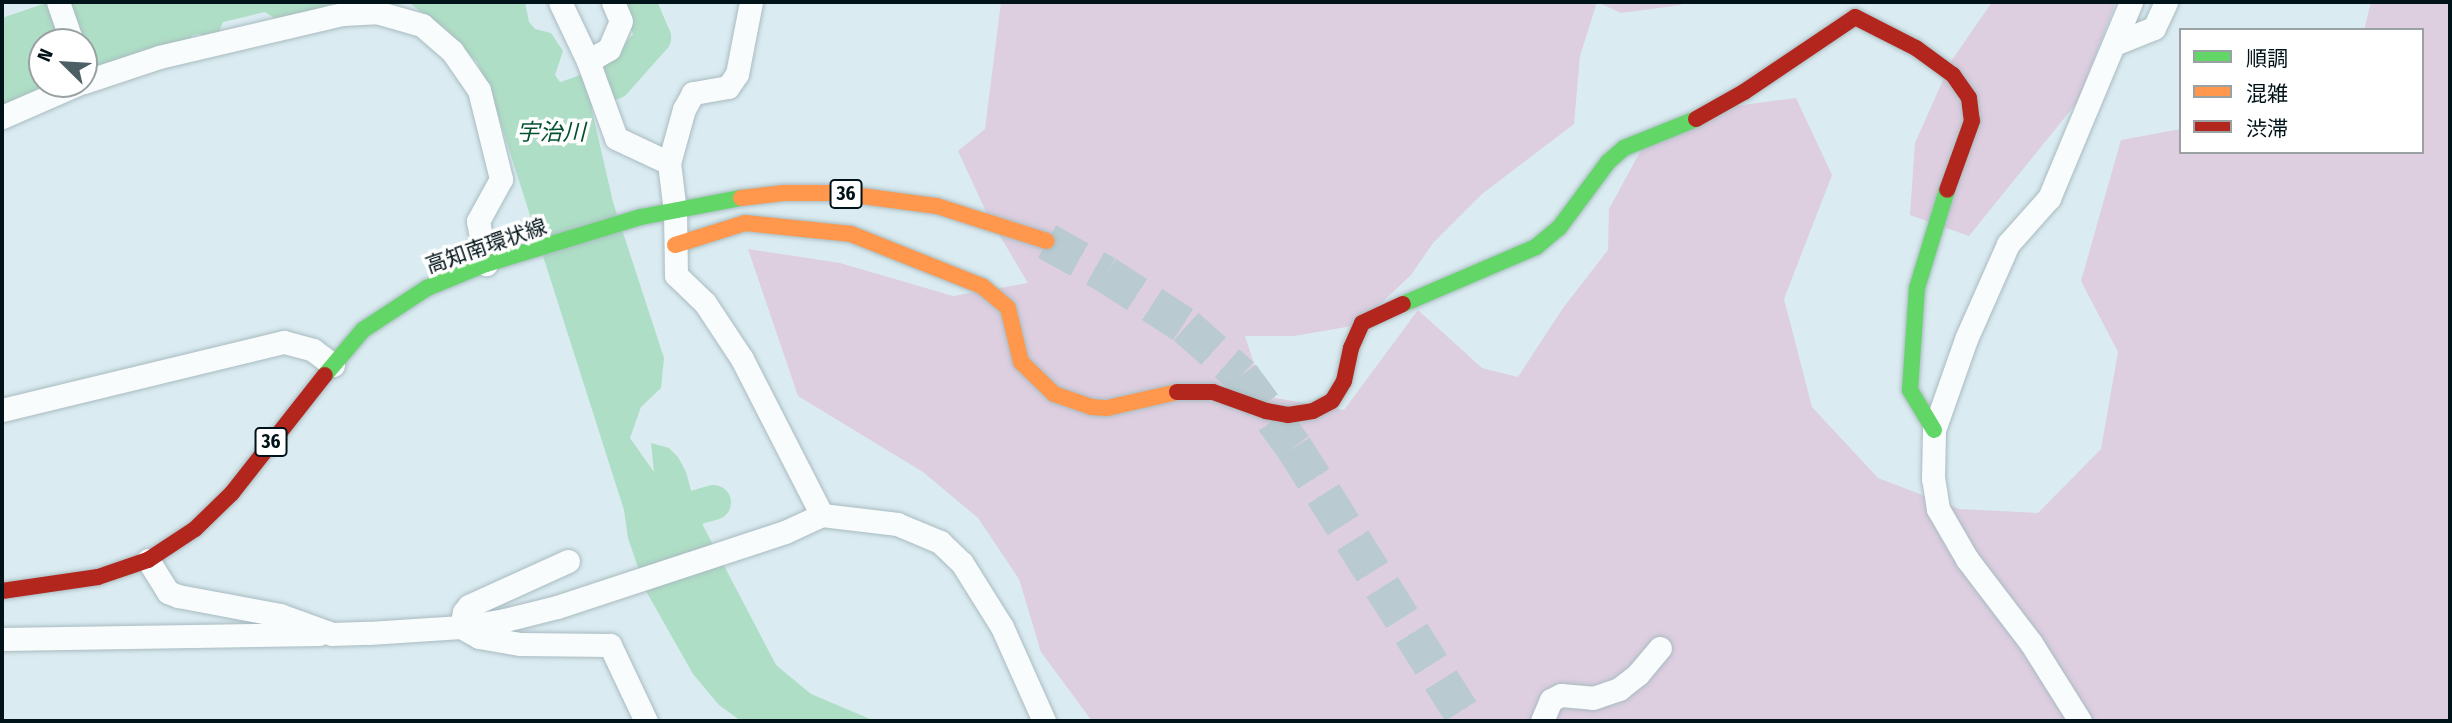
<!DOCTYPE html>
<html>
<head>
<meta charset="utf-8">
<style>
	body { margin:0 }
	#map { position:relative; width:2452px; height:723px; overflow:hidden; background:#daecf1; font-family:"Fira Sans Condensed","Noto Sans JP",sans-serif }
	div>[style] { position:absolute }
	.green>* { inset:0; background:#ddcee0 }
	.water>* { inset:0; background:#aedec5 }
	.river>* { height:35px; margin:-17.5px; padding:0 17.5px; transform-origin:17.5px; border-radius:17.5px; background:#aedec5 }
	.primary-tunnel>* { height:37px; margin-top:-18.5px; transform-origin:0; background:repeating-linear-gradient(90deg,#b9cbd0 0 37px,transparent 0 55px) }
	.roads { filter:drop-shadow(0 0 2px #a9bbc0) drop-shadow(0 0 2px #a9bbc0) }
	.street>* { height:23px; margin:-11.5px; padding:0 11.5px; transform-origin:11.5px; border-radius:11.5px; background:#f9fcfd }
	.fast>* { height:16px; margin:-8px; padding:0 8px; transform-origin:8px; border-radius:8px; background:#63d668 }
	.slow>* { height:16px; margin:-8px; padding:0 8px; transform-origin:8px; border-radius:8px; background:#ff974d }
	.jam>* { height:16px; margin:-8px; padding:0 8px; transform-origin:8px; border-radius:8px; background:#b3261e }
	span { translate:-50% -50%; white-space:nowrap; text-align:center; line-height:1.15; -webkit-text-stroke:7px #fff; paint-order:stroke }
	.shield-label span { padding:2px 5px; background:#fff; border:2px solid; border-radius:5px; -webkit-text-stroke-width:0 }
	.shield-label { font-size:19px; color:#001318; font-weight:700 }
	.street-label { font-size:21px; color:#001318 }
	.water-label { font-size:23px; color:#03512f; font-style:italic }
	.frame { position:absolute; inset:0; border:4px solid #001318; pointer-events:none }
	.legend { position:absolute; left:2179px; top:28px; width:245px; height:126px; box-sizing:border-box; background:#fff; border:2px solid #99a1a3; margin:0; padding:9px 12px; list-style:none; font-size:21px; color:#001318 }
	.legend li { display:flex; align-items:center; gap:14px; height:35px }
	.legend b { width:35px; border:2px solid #99a1a3 }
	.north { position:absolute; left:28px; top:28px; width:70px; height:70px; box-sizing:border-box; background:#fff; border:2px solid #99a1a3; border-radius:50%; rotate:294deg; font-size:19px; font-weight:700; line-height:28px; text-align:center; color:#001318 }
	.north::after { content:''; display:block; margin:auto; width:24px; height:32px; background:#4c5f64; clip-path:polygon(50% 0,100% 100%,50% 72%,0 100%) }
</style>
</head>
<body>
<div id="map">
	<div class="green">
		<div style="clip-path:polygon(1001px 2px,1680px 2px,1681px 5px,1621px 13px,1597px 2px,1580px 56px,1574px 124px,1482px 194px,1433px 243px,1411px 275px,1358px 325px,1294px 336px,1245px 336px,1265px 396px,1344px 410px,1418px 310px,1482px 368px,1518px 377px,1563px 308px,1608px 250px,1609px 209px,1653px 128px,1728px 107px,1796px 98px,1832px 175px,1784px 299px,1812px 407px,1878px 478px,1959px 509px,2038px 513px,2101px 449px,2118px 352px,2081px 281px,2121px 140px,2181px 129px,2181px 152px,2422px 152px,2422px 30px,2364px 30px,2371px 2px,2450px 2px,2450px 721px,1092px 721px,1041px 652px,1019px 579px,978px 518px,923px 472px,798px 396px,748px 249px,840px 263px,953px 296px,1028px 283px,988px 216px,958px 151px,985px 129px)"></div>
		<div style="clip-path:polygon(1992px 2px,2116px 2px,2078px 101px,1969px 236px,1910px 215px,1915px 143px,1952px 60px)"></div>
	</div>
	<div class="water">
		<div style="clip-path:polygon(49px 2px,338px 2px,279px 21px,265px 12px,223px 22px,215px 42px,200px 34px,193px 35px,188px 43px,84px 79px,84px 42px,42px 42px,42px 84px,68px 84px,2px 106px,2px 18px)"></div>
		<div style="clip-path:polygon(382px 2px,525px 2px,529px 22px,535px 29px,551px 33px,563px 51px,555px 75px,562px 85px,586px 85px,613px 202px,664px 358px,661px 388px,641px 407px,630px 438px,654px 472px,651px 443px,669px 448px,678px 457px,686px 472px,698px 516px,776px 665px,811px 694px,875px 721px,741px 721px,719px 705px,693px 674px,646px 591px,628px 538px,624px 510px,492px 96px,477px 62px,451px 36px,411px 4px)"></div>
	</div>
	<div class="river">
		<div style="left:563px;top:99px;width:54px;rotate:-19.4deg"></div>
		<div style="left:614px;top:81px;width:59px;rotate:-48.4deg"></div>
		<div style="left:653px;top:37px;width:38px;rotate:-113deg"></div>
		<div style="left:664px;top:516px;width:51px;rotate:-15.9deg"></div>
	</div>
	<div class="primary-tunnel">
		<div style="left:1047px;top:241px;width:68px;rotate:29.2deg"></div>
		<div style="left:1106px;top:274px;width:95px;rotate:33deg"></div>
		<div style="left:1186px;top:326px;width:74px;rotate:41.7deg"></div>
		<div style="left:1241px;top:375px;width:89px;rotate:53.6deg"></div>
		<div style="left:1294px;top:447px;width:324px;rotate:57.7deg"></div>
	</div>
	<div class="roads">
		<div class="street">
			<div style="left:58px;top:2px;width:42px;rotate:70.7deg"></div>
			<div style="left:560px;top:2px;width:65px;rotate:64.6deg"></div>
			<div style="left:588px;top:61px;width:82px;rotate:70deg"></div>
			<div style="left:616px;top:138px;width:59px;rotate:25.3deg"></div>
			<div style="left:751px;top:2px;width:73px;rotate:101deg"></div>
			<div style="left:737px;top:74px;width:16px;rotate:125deg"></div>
			<div style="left:728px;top:87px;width:36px;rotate:170deg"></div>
			<div style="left:693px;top:93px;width:18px;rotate:119deg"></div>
			<div style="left:684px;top:109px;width:56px;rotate:105.5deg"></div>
			<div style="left:669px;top:163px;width:48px;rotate:82.9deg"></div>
			<div style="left:675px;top:211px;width:64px;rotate:89.1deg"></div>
			<div style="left:676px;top:275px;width:40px;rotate:44deg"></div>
			<div style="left:705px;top:303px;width:67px;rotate:56.5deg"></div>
			<div style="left:742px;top:359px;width:175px;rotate:62.9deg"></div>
			<div style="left:2114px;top:44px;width:43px;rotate:-21.8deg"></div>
			<div style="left:2154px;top:28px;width:29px;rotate:-65deg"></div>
			<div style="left:588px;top:61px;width:24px;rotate:-30deg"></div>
			<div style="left:609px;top:49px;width:30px;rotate:-67deg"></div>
			<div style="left:621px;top:21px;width:21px;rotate:-113deg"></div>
			<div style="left:84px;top:82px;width:79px;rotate:-18.4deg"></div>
			<div style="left:159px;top:57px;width:189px;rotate:-13.2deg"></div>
			<div style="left:343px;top:14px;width:33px;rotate:-3deg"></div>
			<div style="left:376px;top:12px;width:48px;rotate:15.8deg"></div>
			<div style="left:422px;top:25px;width:40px;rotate:41deg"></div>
			<div style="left:452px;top:51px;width:47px;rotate:55.3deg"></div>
			<div style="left:479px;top:90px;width:92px;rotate:76.1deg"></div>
			<div style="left:501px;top:179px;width:48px;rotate:118.7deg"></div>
			<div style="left:478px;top:221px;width:44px;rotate:79.5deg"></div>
			<div style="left:2px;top:117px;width:83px;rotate:-23.5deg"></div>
			<div style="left:2px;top:410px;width:290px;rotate:-13.6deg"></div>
			<div style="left:284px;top:342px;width:30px;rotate:15deg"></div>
			<div style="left:313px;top:350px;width:25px;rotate:37deg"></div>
			<div style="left:148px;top:560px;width:38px;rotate:58deg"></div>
			<div style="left:168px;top:592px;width:11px;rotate:22deg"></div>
			<div style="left:178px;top:596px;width:104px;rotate:10.6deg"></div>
			<div style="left:280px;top:615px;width:55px;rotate:20.1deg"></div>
			<div style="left:332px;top:634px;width:37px;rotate:-2deg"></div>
			<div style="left:369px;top:633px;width:92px;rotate:-3.7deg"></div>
			<div style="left:461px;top:627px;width:45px;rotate:-9deg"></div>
			<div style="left:505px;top:620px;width:54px;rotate:-14deg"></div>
			<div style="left:557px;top:607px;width:240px;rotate:-18.2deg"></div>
			<div style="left:785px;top:532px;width:41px;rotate:-24.7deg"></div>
			<div style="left:822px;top:515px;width:76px;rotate:6.8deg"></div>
			<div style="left:897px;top:524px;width:47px;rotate:22.7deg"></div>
			<div style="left:940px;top:542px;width:30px;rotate:44deg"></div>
			<div style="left:962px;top:563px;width:75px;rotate:58deg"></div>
			<div style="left:1002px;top:627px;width:103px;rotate:65.9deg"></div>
			<div style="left:568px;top:561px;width:109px;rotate:155.6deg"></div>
			<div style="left:469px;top:606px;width:8px;rotate:130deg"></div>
			<div style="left:464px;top:612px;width:15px;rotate:101deg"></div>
			<div style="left:461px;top:627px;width:21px;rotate:29deg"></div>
			<div style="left:479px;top:637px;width:42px;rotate:9.7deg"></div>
			<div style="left:520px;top:644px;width:90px;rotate:0.6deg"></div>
			<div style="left:610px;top:645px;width:84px;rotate:64.7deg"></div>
			<div style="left:2px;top:639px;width:317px;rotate:-0.9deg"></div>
			<div style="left:1542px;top:721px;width:23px;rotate:-67deg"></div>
			<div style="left:1551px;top:700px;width:11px;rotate:-27deg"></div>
			<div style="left:1561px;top:695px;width:32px;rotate:5deg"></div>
			<div style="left:1593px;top:698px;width:28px;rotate:-19deg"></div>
			<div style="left:1619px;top:689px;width:24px;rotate:-38deg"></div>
			<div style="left:1638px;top:674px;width:34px;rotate:-50deg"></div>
			<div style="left:2080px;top:721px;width:92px;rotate:-122.1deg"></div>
			<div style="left:2031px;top:643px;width:106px;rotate:-127.3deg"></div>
			<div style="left:1967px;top:559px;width:58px;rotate:-120.1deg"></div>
			<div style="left:1938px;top:509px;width:30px;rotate:-99deg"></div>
			<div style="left:1933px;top:479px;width:49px;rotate:-88.8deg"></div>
			<div style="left:1934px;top:430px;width:96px;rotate:-70.6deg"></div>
			<div style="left:1966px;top:339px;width:104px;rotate:-66.1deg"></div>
			<div style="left:2008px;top:244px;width:62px;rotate:-48.3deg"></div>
			<div style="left:2049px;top:198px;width:212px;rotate:-67.3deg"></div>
		</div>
		<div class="fast">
			<div style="left:1403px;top:304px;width:145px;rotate:-23.2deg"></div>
			<div style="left:1536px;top:247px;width:30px;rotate:-40deg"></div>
			<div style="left:1559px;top:228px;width:82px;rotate:-53.4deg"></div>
			<div style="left:1608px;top:162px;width:21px;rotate:-41deg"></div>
			<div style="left:1624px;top:148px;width:78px;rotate:-21.9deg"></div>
			<div style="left:325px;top:375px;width:59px;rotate:-49.8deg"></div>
			<div style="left:363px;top:330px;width:77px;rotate:-33.3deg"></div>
			<div style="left:427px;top:288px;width:64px;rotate:-22.1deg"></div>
			<div style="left:486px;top:264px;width:162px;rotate:-16.9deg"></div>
			<div style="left:641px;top:217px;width:102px;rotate:-10.8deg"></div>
			<div style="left:1934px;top:430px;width:47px;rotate:-121deg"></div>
			<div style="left:1910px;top:390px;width:102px;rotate:-86.1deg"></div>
			<div style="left:1917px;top:288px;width:102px;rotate:-73deg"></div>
		</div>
		<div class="slow">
			<div style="left:741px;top:198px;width:43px;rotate:-6.6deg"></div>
			<div style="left:784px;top:193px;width:55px"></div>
			<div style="left:839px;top:193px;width:99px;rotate:7.6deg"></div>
			<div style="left:937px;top:206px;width:115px;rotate:17.7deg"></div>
			<div style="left:675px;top:245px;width:73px;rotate:-17.4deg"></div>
			<div style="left:745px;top:223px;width:107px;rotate:5.9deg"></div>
			<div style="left:851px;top:234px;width:141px;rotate:21.7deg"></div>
			<div style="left:982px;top:286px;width:34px;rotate:40deg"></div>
			<div style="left:1008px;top:308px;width:56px;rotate:76.5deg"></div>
			<div style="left:1021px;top:362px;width:46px;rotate:44.1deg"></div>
			<div style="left:1054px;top:394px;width:39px;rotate:19deg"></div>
			<div style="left:1091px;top:407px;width:16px;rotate:4deg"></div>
			<div style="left:1107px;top:408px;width:72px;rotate:-12.9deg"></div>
		</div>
		<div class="jam">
			<div style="left:1696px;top:119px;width:55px;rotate:-29.4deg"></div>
			<div style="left:1744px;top:92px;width:134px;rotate:-34deg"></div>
			<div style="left:1855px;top:17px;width:68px;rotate:26.9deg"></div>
			<div style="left:1916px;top:48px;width:46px;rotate:36.1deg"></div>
			<div style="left:1953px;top:75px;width:28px;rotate:55deg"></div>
			<div style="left:1969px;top:98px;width:23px;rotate:83deg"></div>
			<div style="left:1972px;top:121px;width:73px;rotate:109.9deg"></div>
			<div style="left:1177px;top:392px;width:36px"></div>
			<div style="left:1213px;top:392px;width:56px;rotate:19.7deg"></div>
			<div style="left:1266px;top:411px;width:22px;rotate:10deg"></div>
			<div style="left:1288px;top:415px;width:25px;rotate:-9deg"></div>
			<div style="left:1313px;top:411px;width:21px;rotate:-28deg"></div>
			<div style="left:1332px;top:401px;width:23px;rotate:-59deg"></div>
			<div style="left:1344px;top:381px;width:34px;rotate:-78deg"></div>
			<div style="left:1351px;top:348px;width:27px;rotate:-66deg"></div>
			<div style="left:1362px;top:323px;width:45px;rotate:-24.9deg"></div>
			<div style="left:2px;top:591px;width:97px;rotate:-8.3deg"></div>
			<div style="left:98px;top:577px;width:53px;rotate:-18.8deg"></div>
			<div style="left:148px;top:560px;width:56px;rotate:-33.4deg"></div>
			<div style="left:195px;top:529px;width:52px;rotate:-44.2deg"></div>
			<div style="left:232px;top:493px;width:150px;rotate:-51.8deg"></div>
		</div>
	</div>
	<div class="shield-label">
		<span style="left:846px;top:194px">36</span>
		<span style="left:271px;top:442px">36</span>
	</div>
	<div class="street-label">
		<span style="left:486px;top:246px;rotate:-19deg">高知南環状線</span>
	</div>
	<div class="water-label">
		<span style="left:551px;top:132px">宇治川</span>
	</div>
	<div class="frame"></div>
	<ul class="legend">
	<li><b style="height:9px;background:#63d668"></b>順調</li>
	<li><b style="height:9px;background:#ff974d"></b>混雑</li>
	<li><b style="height:9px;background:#b3261e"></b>渋滞</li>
	</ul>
	<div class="north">N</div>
</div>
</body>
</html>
